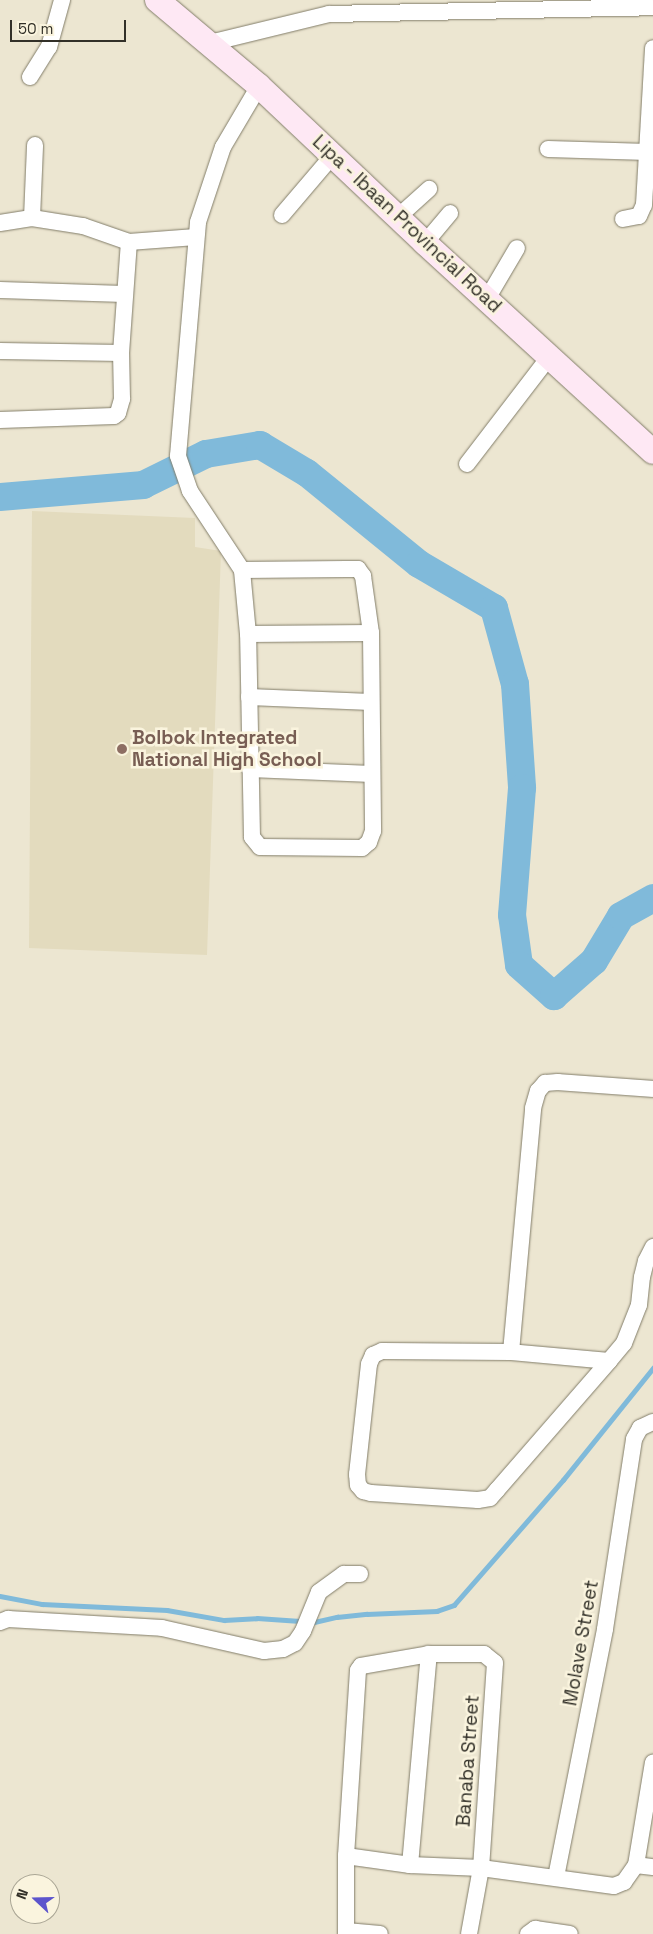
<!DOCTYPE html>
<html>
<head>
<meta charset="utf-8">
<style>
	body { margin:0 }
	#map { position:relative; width:653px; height:1934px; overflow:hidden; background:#ece6d1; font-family:"Space Grotesk",sans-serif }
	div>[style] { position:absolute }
	.built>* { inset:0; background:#e3dbbe }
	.stream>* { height:4.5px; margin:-2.25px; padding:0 2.25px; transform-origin:2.25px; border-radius:2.25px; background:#80bada }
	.river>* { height:28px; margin:-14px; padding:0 14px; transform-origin:14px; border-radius:14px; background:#80bada }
	.roads { filter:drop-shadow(0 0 1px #827d69) drop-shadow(0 0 1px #827d69) }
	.street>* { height:16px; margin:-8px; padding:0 8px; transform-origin:8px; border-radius:8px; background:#fff }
	.secondary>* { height:24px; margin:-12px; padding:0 12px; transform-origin:12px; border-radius:12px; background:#fee8f4 }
	.dots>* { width:14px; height:14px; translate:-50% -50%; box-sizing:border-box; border:2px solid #faf4de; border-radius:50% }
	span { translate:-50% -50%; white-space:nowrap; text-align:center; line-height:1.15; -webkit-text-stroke:5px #faf4de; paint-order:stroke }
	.street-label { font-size:19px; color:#323028 }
	.education-label { font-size:19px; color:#785e54; font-weight:700 }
	.left { translate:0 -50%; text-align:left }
	.north { position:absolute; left:10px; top:1874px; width:50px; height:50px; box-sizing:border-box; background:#faf4de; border:1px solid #aaa695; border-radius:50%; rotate:291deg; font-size:14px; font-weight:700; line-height:20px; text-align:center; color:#323028 }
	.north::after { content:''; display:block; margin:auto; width:18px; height:22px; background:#5c54cc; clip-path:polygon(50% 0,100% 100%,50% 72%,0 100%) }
	.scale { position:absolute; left:10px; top:20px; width:116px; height:22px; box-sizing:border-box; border:2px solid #323028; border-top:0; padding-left:6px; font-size:15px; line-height:18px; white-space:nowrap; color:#323028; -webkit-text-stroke:4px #faf4de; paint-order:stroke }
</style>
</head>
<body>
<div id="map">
	<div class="built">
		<div style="clip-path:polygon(32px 511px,195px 518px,195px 547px,221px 551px,207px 955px,29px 948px)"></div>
	</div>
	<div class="stream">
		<div style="left:0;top:1596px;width:43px;rotate:10.8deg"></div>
		<div style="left:42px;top:1604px;width:125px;rotate:2.7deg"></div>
		<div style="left:167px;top:1610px;width:58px;rotate:10deg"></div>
		<div style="left:224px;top:1620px;width:33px;rotate:-3deg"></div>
		<div style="left:257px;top:1618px;width:43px;rotate:4deg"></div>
		<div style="left:310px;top:1623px;width:28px;rotate:-13deg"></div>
		<div style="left:337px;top:1617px;width:30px;rotate:-6deg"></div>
		<div style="left:367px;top:1614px;width:70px;rotate:-2.5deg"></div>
		<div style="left:437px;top:1611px;width:18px;rotate:-19deg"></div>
		<div style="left:454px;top:1605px;width:166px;rotate:-48.9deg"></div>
		<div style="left:563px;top:1480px;width:144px;rotate:-51.2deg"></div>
	</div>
	<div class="river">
		<div style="left:0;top:497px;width:144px;rotate:-4.8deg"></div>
		<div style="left:143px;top:485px;width:70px;rotate:-26.2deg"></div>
		<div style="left:206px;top:454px;width:55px;rotate:-9.5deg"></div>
		<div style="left:260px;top:445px;width:55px;rotate:30.8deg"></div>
		<div style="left:307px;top:473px;width:144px;rotate:39.1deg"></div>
		<div style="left:419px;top:564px;width:87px;rotate:30.4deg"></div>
		<div style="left:494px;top:608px;width:79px;rotate:74.6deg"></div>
		<div style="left:515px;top:684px;width:104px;rotate:86.1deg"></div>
		<div style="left:522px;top:788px;width:127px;rotate:94.5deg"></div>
		<div style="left:512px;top:915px;width:50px;rotate:82deg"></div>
		<div style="left:519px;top:965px;width:47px;rotate:41.5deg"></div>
		<div style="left:554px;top:996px;width:53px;rotate:-41.2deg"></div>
		<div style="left:594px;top:961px;width:52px;rotate:-59deg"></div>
		<div style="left:621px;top:916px;width:37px;rotate:-29deg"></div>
	</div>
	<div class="roads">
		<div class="street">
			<div style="left:210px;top:43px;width:122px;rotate:-13.7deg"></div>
			<div style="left:329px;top:14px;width:324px;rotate:-1.2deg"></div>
			<div style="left:30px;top:77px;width:36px;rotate:-58deg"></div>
			<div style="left:49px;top:47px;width:49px;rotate:-74.5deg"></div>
			<div style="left:548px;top:149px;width:100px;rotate:1.7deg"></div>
			<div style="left:282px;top:215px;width:79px;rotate:-49.6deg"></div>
			<div style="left:398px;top:217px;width:42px;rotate:-42.1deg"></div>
			<div style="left:32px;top:218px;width:73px;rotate:-87.6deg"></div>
			<div style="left:623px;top:219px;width:16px;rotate:-11deg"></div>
			<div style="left:639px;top:216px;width:12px;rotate:-66deg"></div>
			<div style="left:644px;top:205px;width:157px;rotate:-86.7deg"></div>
			<div style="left:0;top:223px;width:32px;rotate:-9deg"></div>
			<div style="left:32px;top:218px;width:52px;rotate:8.9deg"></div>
			<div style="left:83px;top:226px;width:49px;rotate:19.2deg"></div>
			<div style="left:129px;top:242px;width:67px;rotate:-4.3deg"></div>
			<div style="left:425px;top:243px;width:39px;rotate:-50deg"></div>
			<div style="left:0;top:290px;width:124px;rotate:1.8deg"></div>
			<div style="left:487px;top:299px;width:59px;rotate:-59.5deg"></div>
			<div style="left:0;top:351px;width:121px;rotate:0.9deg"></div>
			<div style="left:0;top:420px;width:114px;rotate:-2deg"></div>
			<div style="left:114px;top:416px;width:5px;rotate:-37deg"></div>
			<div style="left:118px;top:413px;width:15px;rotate:-74deg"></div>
			<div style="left:122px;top:399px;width:46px;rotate:-91.2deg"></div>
			<div style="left:121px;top:353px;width:111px;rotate:-85.9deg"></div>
			<div style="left:467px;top:464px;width:136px;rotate:-52.5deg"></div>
			<div style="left:242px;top:570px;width:104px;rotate:-0.6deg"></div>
			<div style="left:346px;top:569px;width:12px"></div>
			<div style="left:358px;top:569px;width:9px;rotate:54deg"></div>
			<div style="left:363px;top:576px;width:58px;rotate:82deg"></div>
			<div style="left:371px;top:633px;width:198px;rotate:89.4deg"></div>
			<div style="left:373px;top:831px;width:12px;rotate:110deg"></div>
			<div style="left:369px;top:842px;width:9px;rotate:139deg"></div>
			<div style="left:362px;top:848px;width:102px;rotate:-179.4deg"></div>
			<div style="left:260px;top:847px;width:13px;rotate:-129deg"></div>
			<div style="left:252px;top:837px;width:203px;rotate:-91.1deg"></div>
			<div style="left:248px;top:634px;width:64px;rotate:-95.4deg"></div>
			<div style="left:242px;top:570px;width:95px;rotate:-123.4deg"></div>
			<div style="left:190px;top:491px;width:37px;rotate:-109deg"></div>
			<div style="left:178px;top:456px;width:235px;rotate:-85.1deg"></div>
			<div style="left:198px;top:222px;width:79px;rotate:-71.6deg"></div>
			<div style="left:223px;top:147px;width:71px;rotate:-59.5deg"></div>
			<div style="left:248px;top:634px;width:123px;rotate:-0.5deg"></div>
			<div style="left:249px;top:697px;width:122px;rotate:2.3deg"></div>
			<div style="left:250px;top:769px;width:122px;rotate:2.3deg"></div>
			<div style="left:511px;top:1352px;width:245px;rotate:-84.8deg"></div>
			<div style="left:533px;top:1108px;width:18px;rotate:-74deg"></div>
			<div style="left:538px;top:1091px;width:11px;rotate:-49deg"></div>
			<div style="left:545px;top:1083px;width:13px;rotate:-4deg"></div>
			<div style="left:558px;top:1082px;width:95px;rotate:4.2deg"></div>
			<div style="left:609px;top:1361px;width:98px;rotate:-174.8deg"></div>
			<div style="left:511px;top:1352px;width:129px;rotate:-179.6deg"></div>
			<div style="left:382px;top:1351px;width:10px;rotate:156deg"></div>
			<div style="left:373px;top:1355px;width:10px;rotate:114deg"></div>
			<div style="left:369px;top:1364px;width:111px;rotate:96.2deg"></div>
			<div style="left:357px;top:1474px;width:11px;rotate:85deg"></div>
			<div style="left:358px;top:1485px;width:8px;rotate:50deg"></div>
			<div style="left:363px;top:1491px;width:8px;rotate:14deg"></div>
			<div style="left:371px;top:1493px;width:107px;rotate:3.7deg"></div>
			<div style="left:478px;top:1500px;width:12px;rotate:-9deg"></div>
			<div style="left:490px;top:1498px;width:11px;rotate:-49deg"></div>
			<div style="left:497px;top:1490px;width:171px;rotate:-49deg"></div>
			<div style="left:609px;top:1361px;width:23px;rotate:-50deg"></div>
			<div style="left:624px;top:1343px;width:41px;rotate:-68.5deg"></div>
			<div style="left:639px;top:1305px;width:28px;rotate:-84deg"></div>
			<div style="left:642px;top:1277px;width:16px;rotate:-76deg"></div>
			<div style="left:646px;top:1261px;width:16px;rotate:-63deg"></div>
			<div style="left:0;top:1622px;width:9px;rotate:-21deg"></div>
			<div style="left:8px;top:1619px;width:154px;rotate:3.3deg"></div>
			<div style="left:162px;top:1628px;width:105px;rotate:12.7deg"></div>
			<div style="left:264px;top:1651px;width:19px;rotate:-6deg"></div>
			<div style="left:283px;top:1649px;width:13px;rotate:-27deg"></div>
			<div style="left:295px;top:1643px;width:14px;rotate:-56deg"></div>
			<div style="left:303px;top:1631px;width:42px;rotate:-67.7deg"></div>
			<div style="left:319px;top:1592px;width:31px;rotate:-36deg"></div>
			<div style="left:344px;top:1574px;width:16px"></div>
			<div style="left:346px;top:1856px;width:65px;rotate:8deg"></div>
			<div style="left:410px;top:1865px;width:71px;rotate:2.4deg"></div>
			<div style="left:481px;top:1868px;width:134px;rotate:7.7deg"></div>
			<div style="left:614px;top:1886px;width:11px;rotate:-22deg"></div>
			<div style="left:624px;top:1882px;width:21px;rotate:-55deg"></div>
			<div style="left:636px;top:1865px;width:104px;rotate:-80.6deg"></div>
			<div style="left:410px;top:1865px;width:212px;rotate:-84.9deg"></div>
			<div style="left:636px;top:1865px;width:17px;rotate:7deg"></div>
			<div style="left:556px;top:1877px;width:253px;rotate:-78.8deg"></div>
			<div style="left:605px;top:1629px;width:192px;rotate:-81.3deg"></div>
			<div style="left:634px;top:1439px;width:13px;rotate:-61deg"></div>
			<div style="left:640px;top:1428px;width:14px;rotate:-25deg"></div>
			<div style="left:346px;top:1931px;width:34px;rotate:5deg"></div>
			<div style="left:346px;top:1934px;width:78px;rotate:-90deg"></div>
			<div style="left:346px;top:1856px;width:186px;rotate:-86.3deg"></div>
			<div style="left:358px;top:1670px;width:5px;rotate:-53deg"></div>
			<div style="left:361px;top:1666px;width:69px;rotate:-10deg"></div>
			<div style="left:429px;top:1654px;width:55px"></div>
			<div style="left:484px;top:1654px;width:14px;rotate:39deg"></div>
			<div style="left:495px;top:1663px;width:205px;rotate:93.9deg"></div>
			<div style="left:481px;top:1868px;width:67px;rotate:100.3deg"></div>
			<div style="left:528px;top:1934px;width:9px;rotate:-36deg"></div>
			<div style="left:535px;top:1929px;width:35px;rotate:8deg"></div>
		</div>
		<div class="secondary">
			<div style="left:157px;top:0;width:133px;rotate:40.1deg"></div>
			<div style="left:259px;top:86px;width:228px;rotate:43.4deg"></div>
			<div style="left:425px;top:243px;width:309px;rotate:42.5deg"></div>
		</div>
	</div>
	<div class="dots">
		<div style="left:122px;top:749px;background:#8d6e63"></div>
	</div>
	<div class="street-label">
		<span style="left:407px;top:224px;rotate:43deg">Lipa - Ibaan Provincial Road</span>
		<span style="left:581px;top:1643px;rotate:-80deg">Molave Street</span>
		<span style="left:468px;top:1761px;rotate:-86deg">Banaba Street</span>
	</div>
	<div class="education-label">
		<span class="left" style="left:132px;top:749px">Bolbok Integrated<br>National High School</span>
	</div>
	<div class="north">N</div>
	<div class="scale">50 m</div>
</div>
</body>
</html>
